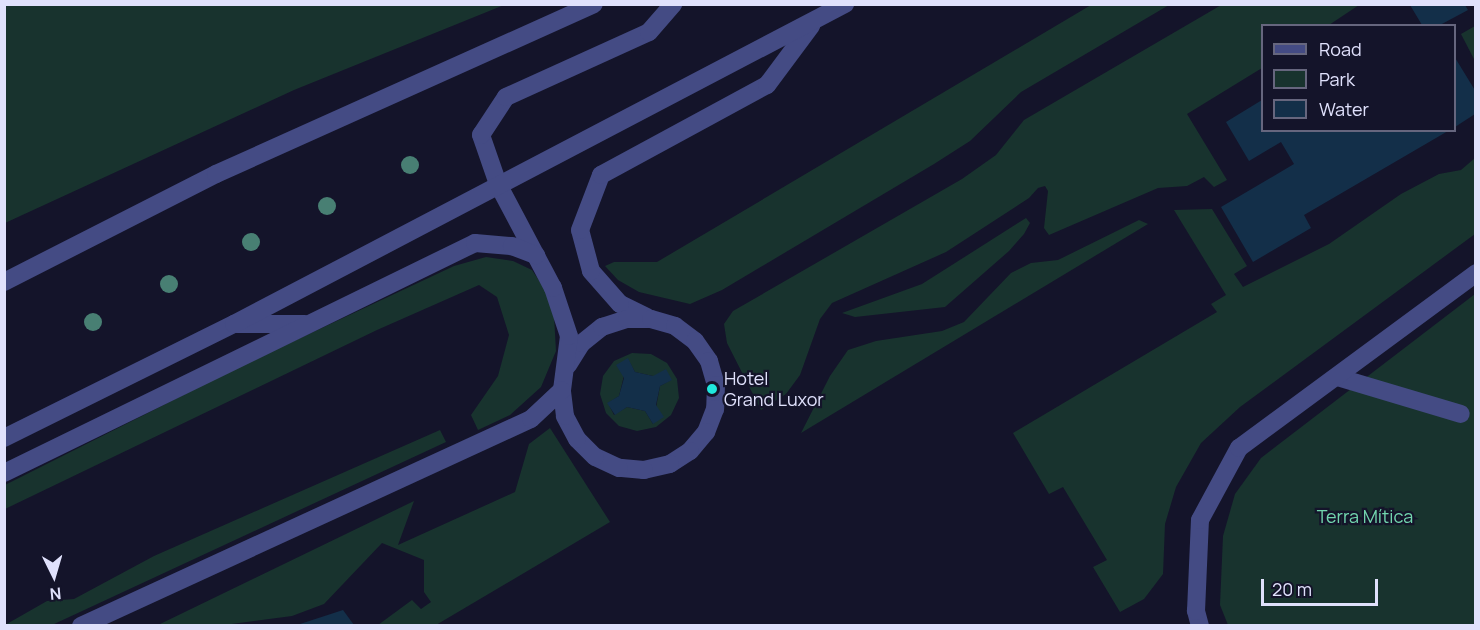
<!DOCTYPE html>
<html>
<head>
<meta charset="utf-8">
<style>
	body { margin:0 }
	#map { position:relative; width:1480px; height:630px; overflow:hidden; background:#14142a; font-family:Manrope,sans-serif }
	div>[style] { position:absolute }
	.green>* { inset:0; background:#18332e }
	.water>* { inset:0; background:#132f49 }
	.minor>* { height:18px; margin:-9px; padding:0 9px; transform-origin:9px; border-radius:9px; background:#444b84 }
	.trees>* { width:18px; height:18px; margin:-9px; border-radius:50%; background:#487f73 }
	.dots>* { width:16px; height:16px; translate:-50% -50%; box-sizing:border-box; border:3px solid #14142a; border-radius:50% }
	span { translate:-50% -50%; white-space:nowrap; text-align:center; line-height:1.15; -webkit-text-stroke:4.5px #14142a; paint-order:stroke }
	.poi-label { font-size:18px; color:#e0e1fc }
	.left { translate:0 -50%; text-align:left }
	.park-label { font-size:18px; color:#72d6ae }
	.frame { position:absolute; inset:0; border:6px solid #e0e1fc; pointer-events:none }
	.legend { position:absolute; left:1261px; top:24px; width:195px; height:108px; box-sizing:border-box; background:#14142a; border:2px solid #66667e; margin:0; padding:8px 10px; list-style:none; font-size:18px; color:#e0e1fc }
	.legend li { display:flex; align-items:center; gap:12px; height:30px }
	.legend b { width:30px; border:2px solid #66667e }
	.north { position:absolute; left:24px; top:546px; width:60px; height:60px; -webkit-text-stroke:4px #14142a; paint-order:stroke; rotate:175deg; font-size:16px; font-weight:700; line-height:24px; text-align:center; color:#e0e1fc }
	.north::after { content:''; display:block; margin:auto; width:21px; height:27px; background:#e0e1fc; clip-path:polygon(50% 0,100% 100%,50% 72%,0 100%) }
	.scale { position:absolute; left:1261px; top:579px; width:117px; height:27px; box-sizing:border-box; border:3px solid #e0e1fc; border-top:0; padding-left:8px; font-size:18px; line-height:21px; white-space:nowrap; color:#e0e1fc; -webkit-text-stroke:4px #14142a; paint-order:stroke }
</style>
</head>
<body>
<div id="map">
	<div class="green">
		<div style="clip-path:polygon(5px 4px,504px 4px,504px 5px,294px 90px,5px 223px)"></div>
		<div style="clip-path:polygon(1223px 4px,1359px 5px,1329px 25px,1262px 26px,1262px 68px,1187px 114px,1227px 180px,1214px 187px,1204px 177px,1187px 186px,1158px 188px,1049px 235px,1044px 228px,1048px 191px,1045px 186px,1038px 188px,1029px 198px,946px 252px,832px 303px,820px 319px,800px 375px,786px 394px,761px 410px,727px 343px,724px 324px,733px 311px,962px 179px,996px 155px,1024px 120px)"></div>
		<div style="clip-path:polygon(1091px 5px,1169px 5px,1021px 92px,970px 141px,934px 164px,722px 290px,690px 304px,639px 292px,618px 280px,605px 266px,614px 262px,657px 262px)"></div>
		<div style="clip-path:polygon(1475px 26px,1475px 61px,1461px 34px)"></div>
		<div style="clip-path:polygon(1475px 158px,1475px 234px,1240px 407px,1201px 443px,1176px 487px,1165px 524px,1163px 574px,1144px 599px,1120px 612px,1093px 567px,1107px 560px,1063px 487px,1049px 494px,1013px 433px,1217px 312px,1211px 304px,1226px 295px,1174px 210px,1212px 209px,1247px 266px,1234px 274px,1243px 287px,1329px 244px,1401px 194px,1439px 174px,1461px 170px)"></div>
		<div style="clip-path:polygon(1026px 218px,1030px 223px,1024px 234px,1009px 251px,945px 307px,855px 317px,842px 313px,922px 284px)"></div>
		<div style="clip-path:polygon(1139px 220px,1148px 224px,801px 433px,830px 376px,848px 350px,876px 341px,942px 331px,964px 322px,1011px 273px,1031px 263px,1058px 260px)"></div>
		<div style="clip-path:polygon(486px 257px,513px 261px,532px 270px,546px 291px,554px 315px,556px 351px,541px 387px,510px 415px,478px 430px,471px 415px,498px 376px,509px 335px,497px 297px,479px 285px,377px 330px,5px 509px,5px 485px,243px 365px,454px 266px)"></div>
		<div style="clip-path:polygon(1475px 294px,1475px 625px,1228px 625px,1220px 605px,1223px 536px,1235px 494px,1261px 458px)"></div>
		<div style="clip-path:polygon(evenodd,632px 353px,651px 354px,667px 363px,677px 379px,679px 398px,671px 415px,656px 427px,637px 431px,619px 426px,606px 413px,600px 394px,603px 376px,614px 361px,632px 353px,628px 359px,635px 372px,671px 380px,660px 386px,653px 424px,645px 411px,627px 407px,614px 415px,608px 403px,619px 396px,628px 359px)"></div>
		<div style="clip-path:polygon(550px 428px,610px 522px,436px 625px,378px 625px,412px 600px,421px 609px,431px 602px,424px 592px,424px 560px,382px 543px,324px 604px,292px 616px,224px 625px,158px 625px,414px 501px,398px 545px,515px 492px,529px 444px)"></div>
		<div style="clip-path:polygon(440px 430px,446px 442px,52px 625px,5px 625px,47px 601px,74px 599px,154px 556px)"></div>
	</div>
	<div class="water">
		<div style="clip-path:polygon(1410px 5px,1465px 5px,1468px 10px,1440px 25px,1422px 25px)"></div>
		<div style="clip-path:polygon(1454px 56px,1476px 92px,1475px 114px,1455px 127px)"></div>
		<div style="clip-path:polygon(1262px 100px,1262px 130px,1448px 131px,1304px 215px,1311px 228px,1253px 262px,1221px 207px,1294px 164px,1281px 142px,1249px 161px,1226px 122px)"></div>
		<div style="clip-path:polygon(628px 358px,635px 372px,653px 376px,666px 369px,672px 380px,660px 386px,656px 405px,664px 417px,653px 424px,645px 411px,627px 407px,615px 415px,607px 403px,619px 396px,624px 378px,616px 365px)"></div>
		<div style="clip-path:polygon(343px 610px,354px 625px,297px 625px)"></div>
	</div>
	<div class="minor">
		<div style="left:4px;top:282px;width:238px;rotate:-27deg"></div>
		<div style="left:216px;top:174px;width:414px;rotate:-24.2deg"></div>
		<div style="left:647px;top:317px;width:30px;rotate:-154deg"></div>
		<div style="left:620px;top:304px;width:44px;rotate:-131.3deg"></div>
		<div style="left:591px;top:271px;width:42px;rotate:-105deg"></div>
		<div style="left:580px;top:230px;width:59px;rotate:-69.1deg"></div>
		<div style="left:601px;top:175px;width:189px;rotate:-28.5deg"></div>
		<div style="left:767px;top:85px;width:74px;rotate:-53.3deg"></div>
		<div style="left:236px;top:324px;width:69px"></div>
		<div style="left:568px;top:365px;width:26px;rotate:-58deg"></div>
		<div style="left:582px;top:343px;width:26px;rotate:-39deg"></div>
		<div style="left:602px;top:327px;width:26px;rotate:-18deg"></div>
		<div style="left:627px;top:319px;width:24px"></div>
		<div style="left:651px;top:319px;width:25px;rotate:16deg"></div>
		<div style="left:675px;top:326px;width:25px;rotate:37deg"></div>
		<div style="left:695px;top:341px;width:24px;rotate:55deg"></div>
		<div style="left:709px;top:361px;width:25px;rotate:74deg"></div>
		<div style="left:716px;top:385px;width:24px;rotate:92deg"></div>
		<div style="left:715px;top:409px;width:25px;rotate:111deg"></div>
		<div style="left:706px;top:432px;width:25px;rotate:130deg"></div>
		<div style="left:690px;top:451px;width:24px;rotate:147deg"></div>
		<div style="left:670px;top:464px;width:27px;rotate:167deg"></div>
		<div style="left:644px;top:470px;width:25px;rotate:-175deg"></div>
		<div style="left:619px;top:468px;width:26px;rotate:-155deg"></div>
		<div style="left:595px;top:457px;width:25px;rotate:-135deg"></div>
		<div style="left:577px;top:439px;width:26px;rotate:-118deg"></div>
		<div style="left:565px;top:416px;width:26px;rotate:-97deg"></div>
		<div style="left:562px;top:390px;width:54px;rotate:-82.6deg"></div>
		<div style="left:569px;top:336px;width:51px;rotate:-108.4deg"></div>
		<div style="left:553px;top:288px;width:118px;rotate:-117.9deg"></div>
		<div style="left:498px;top:184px;width:52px;rotate:-109.1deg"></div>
		<div style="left:481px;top:135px;width:45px;rotate:-56.7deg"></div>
		<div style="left:506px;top:97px;width:157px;rotate:-24.4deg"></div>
		<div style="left:649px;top:32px;width:37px;rotate:-49deg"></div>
		<div style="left:1337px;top:377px;width:129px;rotate:16.6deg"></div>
		<div style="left:4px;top:438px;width:257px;rotate:-26.4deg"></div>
		<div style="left:234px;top:324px;width:690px;rotate:-27.64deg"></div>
		<div style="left:4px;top:473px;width:524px;rotate:-26.03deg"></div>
		<div style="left:475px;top:243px;width:37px;rotate:5deg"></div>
		<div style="left:512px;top:246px;width:26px;rotate:21deg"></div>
		<div style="left:81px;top:626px;width:495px;rotate:-24.7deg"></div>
		<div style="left:531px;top:419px;width:42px;rotate:-43.1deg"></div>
		<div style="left:1200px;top:626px;width:16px;rotate:-105deg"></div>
		<div style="left:1196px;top:611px;width:91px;rotate:-87.5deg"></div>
		<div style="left:1200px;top:520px;width:82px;rotate:-61.6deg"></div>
		<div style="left:1239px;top:448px;width:295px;rotate:-36.4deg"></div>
	</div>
	<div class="trees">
		<div style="left:410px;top:165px"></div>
		<div style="left:327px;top:206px"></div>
		<div style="left:251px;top:242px"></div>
		<div style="left:169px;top:284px"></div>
		<div style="left:93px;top:322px"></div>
	</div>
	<div class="dots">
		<div style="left:712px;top:389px;background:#20e8de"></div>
	</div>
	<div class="poi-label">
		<span class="left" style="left:724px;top:389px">Hotel<br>Grand Luxor</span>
	</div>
	<div class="park-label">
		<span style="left:1365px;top:516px">Terra Mítica</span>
	</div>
	<div class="frame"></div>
	<ul class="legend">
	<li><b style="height:8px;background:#444b84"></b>Road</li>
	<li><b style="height:16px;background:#18332e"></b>Park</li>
	<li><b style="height:16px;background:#132f49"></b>Water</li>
	</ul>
	<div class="north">N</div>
	<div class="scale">20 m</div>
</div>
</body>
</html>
